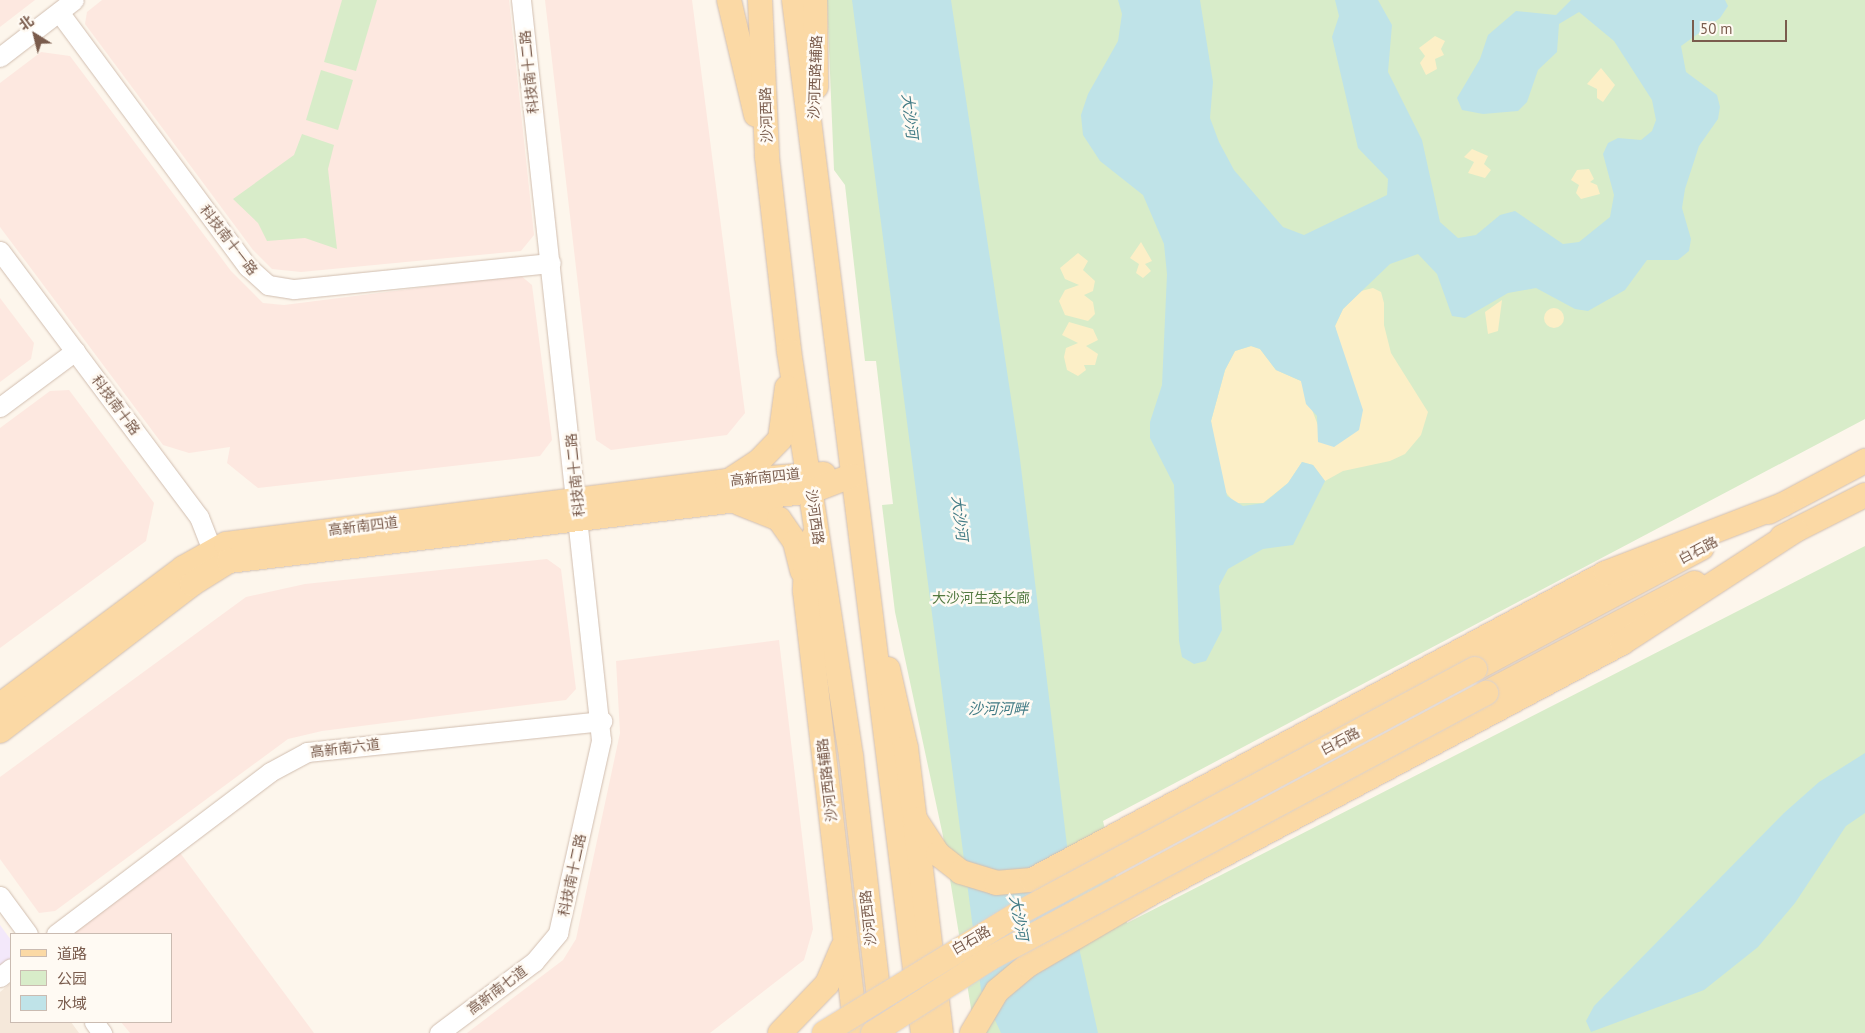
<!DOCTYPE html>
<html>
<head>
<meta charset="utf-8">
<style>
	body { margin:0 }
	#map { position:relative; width:1865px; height:1033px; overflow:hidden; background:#fdf6ec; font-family:"PT Sans","Noto Sans SC",sans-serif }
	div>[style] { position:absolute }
	.residential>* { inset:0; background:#f5e8da }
	.commercial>* { inset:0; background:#fde8e0 }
	.education>* { inset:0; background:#f3e8fa }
	.green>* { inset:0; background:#d8ecc9 }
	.sand>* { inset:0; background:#fcefc7 }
	.round { border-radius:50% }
	.water>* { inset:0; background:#bfe3e8 }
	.roads { filter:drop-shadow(0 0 1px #d1beb0) drop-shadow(0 0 1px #d1beb0) }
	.minor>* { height:19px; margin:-9.5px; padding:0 9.5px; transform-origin:9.5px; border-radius:9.5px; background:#fff }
	.major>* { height:24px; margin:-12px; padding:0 12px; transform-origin:12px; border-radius:12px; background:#fbd9a5 }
	.bridges { filter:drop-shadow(0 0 1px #dad1cd) drop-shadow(0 0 1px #dad1cd) }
	.major-bridge>* { height:24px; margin:-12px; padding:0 12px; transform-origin:12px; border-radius:12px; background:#fbd9a5 }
	span { translate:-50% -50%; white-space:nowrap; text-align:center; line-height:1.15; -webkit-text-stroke:5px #fffaf3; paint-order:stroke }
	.street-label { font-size:14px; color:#7a5c4d }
	.park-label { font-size:14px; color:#537a41 }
	.water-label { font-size:15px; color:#437c86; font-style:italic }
	.legend { position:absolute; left:10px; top:933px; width:162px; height:90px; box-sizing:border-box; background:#fffaf3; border:1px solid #cabbb1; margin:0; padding:6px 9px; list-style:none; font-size:15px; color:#7a5c4d }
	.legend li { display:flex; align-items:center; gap:10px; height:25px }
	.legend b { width:25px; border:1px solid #cabbb1 }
	.north { position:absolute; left:10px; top:10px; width:50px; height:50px; -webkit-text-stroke:4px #fffaf3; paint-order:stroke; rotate:324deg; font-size:14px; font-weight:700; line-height:20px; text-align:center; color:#7a5c4d }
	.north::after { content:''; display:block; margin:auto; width:18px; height:22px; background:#7a5c4d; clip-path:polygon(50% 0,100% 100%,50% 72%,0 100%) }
	.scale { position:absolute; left:1692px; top:20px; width:95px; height:22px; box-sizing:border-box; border:2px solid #7a5c4d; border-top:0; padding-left:6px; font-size:15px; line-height:18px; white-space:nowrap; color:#7a5c4d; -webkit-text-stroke:4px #fffaf3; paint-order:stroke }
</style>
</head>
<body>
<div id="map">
	<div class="residential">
		<div style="clip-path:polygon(11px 983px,11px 1022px,71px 1022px,79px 1033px,0 1033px,0 992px)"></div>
	</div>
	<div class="commercial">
		<div style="clip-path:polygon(0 0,35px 0,0 27px)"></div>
		<div style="clip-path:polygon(102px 0,509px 0,534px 235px,521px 251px,301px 272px,272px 269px,253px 250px,85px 24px,87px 12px)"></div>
		<div style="clip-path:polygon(545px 0,692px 0,745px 413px,727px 435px,611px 450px,596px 440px)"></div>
		<div style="clip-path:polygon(41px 52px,70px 56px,231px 271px,263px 303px,284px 305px,520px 275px,532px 285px,552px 440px,540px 456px,258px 488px,227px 463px,230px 447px,189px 453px,163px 445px,0 227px,0 83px)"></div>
		<div style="clip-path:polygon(0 298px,34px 343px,31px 359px,0 382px)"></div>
		<div style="clip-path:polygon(69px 390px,154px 503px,146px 541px,0 648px,0 428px,50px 391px)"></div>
		<div style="clip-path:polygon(547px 559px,561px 569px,576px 689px,566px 700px,322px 731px,288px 739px,55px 911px,39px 913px,0 859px,0 777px,246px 597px,305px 584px)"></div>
		<div style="clip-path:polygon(779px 640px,813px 929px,804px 960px,710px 1033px,467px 1033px,563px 960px,576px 939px,620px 733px,616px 661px)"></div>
		<div style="clip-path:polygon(178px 850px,314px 1033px,130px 1033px,121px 1022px,171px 1022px,171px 934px,70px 934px)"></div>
	</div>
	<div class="education">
		<div style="clip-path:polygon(0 925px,11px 940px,11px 961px,0 970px)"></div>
	</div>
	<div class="green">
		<div style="clip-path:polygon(342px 0,377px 0,356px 71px,324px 62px)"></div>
		<div style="clip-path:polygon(827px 0,1865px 0,1865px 419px,1103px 821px,1127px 923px,1865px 546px,1865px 1033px,975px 1033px,943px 836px,895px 612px,882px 505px,893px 504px,876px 361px,865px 361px,845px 185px,834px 170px)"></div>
		<div style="clip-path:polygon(321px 70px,353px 80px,338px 130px,306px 120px)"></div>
		<div style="clip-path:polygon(302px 134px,334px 145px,328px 169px,337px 249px,305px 238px,267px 241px,258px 223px,233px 199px,294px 155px)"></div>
	</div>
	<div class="sand">
		<div style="clip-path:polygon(1435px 36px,1445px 41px,1441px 49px,1444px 55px,1435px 59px,1437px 69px,1426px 75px,1420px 63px,1425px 56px,1419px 48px)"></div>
		<div style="clip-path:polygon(1601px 68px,1615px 85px,1603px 102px,1597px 98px,1597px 89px,1587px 84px)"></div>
		<div style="clip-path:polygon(1472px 149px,1488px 156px,1484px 164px,1491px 170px,1485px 178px,1468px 173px,1474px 162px,1464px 157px)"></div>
		<div style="clip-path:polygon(1589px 169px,1594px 179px,1590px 182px,1597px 185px,1600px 194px,1581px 199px,1576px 193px,1579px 185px,1571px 180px,1577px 170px)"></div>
		<div style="clip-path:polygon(1141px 242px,1152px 261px,1145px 264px,1151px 271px,1143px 278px,1136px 273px,1139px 264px,1130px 258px)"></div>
		<div style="clip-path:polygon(1078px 253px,1088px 261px,1083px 270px,1095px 281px,1093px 291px,1084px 295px,1093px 302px,1095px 314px,1088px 321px,1065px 315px,1059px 301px,1065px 290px,1079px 285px,1065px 279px,1060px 268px)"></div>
		<div style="clip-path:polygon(1373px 288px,1381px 292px,1384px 303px,1384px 325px,1391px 353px,1428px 412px,1421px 435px,1405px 454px,1390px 461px,1343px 471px,1325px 481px,1313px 465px,1302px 462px,1288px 483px,1263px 503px,1235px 503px,1221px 487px,1211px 421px,1225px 370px,1235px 351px,1251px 346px,1260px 349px,1276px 370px,1301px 381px,1319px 428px,1338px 339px,1335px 326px,1343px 309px,1361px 291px)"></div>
		<div style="clip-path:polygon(1502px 300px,1498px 331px,1488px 334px,1485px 312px)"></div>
		<div class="round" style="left:1544px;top:308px;width:20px;height:20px"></div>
		<div style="clip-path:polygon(1069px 322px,1093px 329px,1098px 340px,1086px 346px,1098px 354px,1095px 365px,1084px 365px,1086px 370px,1078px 376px,1067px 370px,1064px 357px,1066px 348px,1078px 343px,1062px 335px)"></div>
	</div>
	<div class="water">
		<div style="clip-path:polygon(852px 0,951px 0,1019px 451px,1080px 952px,1098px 1033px,1001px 1033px,981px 990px)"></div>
		<div style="clip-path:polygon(1118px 0,1200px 0,1213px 82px,1210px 118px,1219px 142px,1234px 170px,1283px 227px,1304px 235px,1387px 195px,1388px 179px,1358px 148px,1332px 37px,1339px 16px,1335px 0,1378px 0,1392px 25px,1388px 72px,1422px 140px,1440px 222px,1458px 238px,1476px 235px,1500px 215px,1515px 211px,1563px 244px,1579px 242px,1610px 217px,1614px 195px,1603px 154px,1608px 143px,1618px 138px,1641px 140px,1652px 131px,1656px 120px,1652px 100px,1614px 41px,1579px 12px,1559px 24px,1557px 52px,1538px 70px,1527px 102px,1518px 111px,1483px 114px,1462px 110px,1457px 98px,1480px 59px,1488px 35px,1516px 11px,1556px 15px,1571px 0,1725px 0,1728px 6px,1720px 18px,1681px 46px,1686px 72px,1717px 95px,1720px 107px,1718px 119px,1699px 146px,1685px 189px,1682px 208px,1691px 239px,1689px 251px,1678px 260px,1647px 260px,1625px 290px,1588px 311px,1575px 309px,1536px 288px,1508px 293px,1465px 318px,1452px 316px,1437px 274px,1418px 254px,1390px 264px,1343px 309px,1335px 326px,1363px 410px,1359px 430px,1334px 447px,1318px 442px,1317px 416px,1306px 404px,1301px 381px,1276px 370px,1260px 349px,1251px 346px,1235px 351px,1225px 370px,1211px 421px,1227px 496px,1243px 506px,1264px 503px,1288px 483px,1302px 462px,1313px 465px,1325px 481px,1293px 545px,1263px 549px,1228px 569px,1219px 586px,1222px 630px,1206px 661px,1194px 664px,1182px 657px,1179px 641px,1174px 485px,1150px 438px,1150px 422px,1162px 385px,1167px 274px,1164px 244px,1143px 195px,1100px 161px,1083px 135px,1081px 115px,1088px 94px,1118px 41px,1122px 14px)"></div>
		<div style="clip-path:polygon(1865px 753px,1865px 813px,1846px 826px,1795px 903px,1758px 947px,1704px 990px,1591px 1032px,1586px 1021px,1594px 1006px,1784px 813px,1819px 782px)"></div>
	</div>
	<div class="roads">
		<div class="minor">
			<div style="left:59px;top:12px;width:317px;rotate:53.5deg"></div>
			<div style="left:248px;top:267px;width:27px;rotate:42deg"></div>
			<div style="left:268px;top:285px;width:26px;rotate:9deg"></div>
			<div style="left:294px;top:289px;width:258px;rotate:-5.8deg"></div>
			<div style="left:0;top:57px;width:93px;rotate:-37.6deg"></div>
			<div style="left:0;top:251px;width:332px;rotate:53.2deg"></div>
			<div style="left:199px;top:517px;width:49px;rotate:68.6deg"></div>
			<div style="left:0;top:407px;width:94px;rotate:-36.7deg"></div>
			<div style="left:0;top:896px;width:47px;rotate:53.6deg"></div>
			<div style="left:56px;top:934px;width:268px;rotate:-37.1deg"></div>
			<div style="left:270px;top:772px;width:42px;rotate:-28.4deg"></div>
			<div style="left:307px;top:752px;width:297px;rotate:-6deg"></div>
			<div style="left:0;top:977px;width:14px;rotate:-39deg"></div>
			<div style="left:94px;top:1022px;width:14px;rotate:54deg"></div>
			<div style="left:439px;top:1033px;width:119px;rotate:-36.8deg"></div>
			<div style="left:534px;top:962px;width:38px;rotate:-50deg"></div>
			<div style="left:558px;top:933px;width:198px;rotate:-77.4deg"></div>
			<div style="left:601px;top:740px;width:744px;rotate:-96.17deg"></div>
		</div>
		<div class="major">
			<div style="left:729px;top:0;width:118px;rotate:76.8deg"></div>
			<div style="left:760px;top:0;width:157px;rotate:87.4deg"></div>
			<div style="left:767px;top:157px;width:195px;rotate:83.5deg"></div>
			<div style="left:789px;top:351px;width:410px;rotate:81.3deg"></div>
			<div style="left:851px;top:756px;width:279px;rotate:83.4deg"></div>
			<div style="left:794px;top:0;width:1041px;rotate:82.88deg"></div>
			<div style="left:815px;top:0;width:87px;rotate:89.3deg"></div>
			<div style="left:733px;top:478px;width:31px;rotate:-33deg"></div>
			<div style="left:759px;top:461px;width:30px;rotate:-46deg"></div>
			<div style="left:780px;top:439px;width:52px;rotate:-82.3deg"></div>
			<div style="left:739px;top:503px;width:43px;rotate:21.8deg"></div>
			<div style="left:779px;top:519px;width:28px;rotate:55deg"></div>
			<div style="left:795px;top:542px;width:30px;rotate:76deg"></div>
			<div style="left:1769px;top:512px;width:109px;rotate:-28deg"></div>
			<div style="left:814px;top:536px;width:24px;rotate:109deg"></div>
			<div style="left:806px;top:559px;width:32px;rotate:92deg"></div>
			<div style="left:805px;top:591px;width:445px;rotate:83.4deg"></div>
			<div style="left:1782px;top:537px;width:93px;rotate:-26.8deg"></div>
			<div style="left:888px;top:669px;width:81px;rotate:77.2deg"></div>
			<div style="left:906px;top:748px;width:287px;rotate:83deg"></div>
			<div style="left:1475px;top:669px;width:257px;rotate:-28.1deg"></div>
			<div style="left:1486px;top:693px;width:236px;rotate:-27.8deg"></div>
			<div style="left:0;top:705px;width:229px;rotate:-36.8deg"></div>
			<div style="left:183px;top:568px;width:49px;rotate:-29.2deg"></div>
			<div style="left:226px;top:544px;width:505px;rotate:-7.17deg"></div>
			<div style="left:727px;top:481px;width:97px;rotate:-4.1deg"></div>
			<div style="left:0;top:731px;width:242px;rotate:-37.4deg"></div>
			<div style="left:192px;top:584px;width:44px;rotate:-31.9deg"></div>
			<div style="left:229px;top:561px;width:587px;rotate:-6.85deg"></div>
			<div style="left:812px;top:491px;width:42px;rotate:-21deg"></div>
			<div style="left:915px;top:819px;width:42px;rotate:56.7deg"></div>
			<div style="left:938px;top:854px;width:29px;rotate:38deg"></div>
			<div style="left:961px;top:872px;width:37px;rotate:17deg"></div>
			<div style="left:996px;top:883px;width:36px;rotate:-5deg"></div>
			<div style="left:1032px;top:880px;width:651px;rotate:-28.14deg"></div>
			<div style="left:1606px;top:573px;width:189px;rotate:-21.1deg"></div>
			<div style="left:780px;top:1033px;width:68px;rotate:-46.2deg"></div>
			<div style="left:827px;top:984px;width:39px;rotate:-67deg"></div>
			<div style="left:972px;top:1033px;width:49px;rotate:-59.2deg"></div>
			<div style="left:997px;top:991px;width:40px;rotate:-40deg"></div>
			<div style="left:1028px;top:965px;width:137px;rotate:-30.3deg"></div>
			<div style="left:1146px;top:896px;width:539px;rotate:-27.99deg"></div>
			<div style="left:1622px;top:643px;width:207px;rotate:-33deg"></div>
		</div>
	</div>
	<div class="bridges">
		<div class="major-bridge">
			<div style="left:824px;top:1033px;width:231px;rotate:-31.6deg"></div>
			<div style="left:1021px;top:912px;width:515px;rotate:-28.16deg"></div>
			<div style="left:873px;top:1033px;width:138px;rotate:-32.5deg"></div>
			<div style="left:989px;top:959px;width:564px;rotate:-28.16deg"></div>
		</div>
	</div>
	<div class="street-label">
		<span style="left:529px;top:72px;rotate:-96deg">科技南十二路</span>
		<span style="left:815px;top:77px;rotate:-88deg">沙河西路辅路</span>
		<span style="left:766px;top:115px;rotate:-92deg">沙河西路</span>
		<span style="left:229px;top:240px;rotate:52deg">科技南十一路</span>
		<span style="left:116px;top:405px;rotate:53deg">科技南十路</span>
		<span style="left:575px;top:475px;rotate:-96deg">科技南十二路</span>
		<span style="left:765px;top:477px;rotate:-6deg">高新南四道</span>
		<span style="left:815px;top:517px;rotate:82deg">沙河西路</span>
		<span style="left:363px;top:526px;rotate:-7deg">高新南四道</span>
		<span style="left:1698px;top:550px;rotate:-28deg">白石路</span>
		<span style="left:1340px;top:741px;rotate:-28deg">白石路</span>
		<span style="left:345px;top:748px;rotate:-7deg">高新南六道</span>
		<span style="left:827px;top:780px;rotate:-97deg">沙河西路辅路</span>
		<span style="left:572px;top:875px;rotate:-78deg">科技南十二路</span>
		<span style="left:868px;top:918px;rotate:-96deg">沙河西路</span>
		<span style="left:971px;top:940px;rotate:-30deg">白石路</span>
		<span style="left:497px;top:990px;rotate:-37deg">高新南七道</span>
	</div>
	<div class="park-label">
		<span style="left:981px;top:598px">大沙河生态长廊</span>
	</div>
	<div class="water-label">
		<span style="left:910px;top:116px;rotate:83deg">大沙河</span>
		<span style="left:960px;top:518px;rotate:83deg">大沙河</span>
		<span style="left:998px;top:709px">沙河河畔</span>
		<span style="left:1019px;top:918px;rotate:80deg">大沙河</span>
	</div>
	<ul class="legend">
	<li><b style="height:6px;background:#fbd9a5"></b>道路</li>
	<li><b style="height:14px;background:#d8ecc9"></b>公园</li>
	<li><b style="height:14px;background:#bfe3e8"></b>水域</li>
	</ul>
	<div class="north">北</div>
	<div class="scale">50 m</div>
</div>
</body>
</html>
